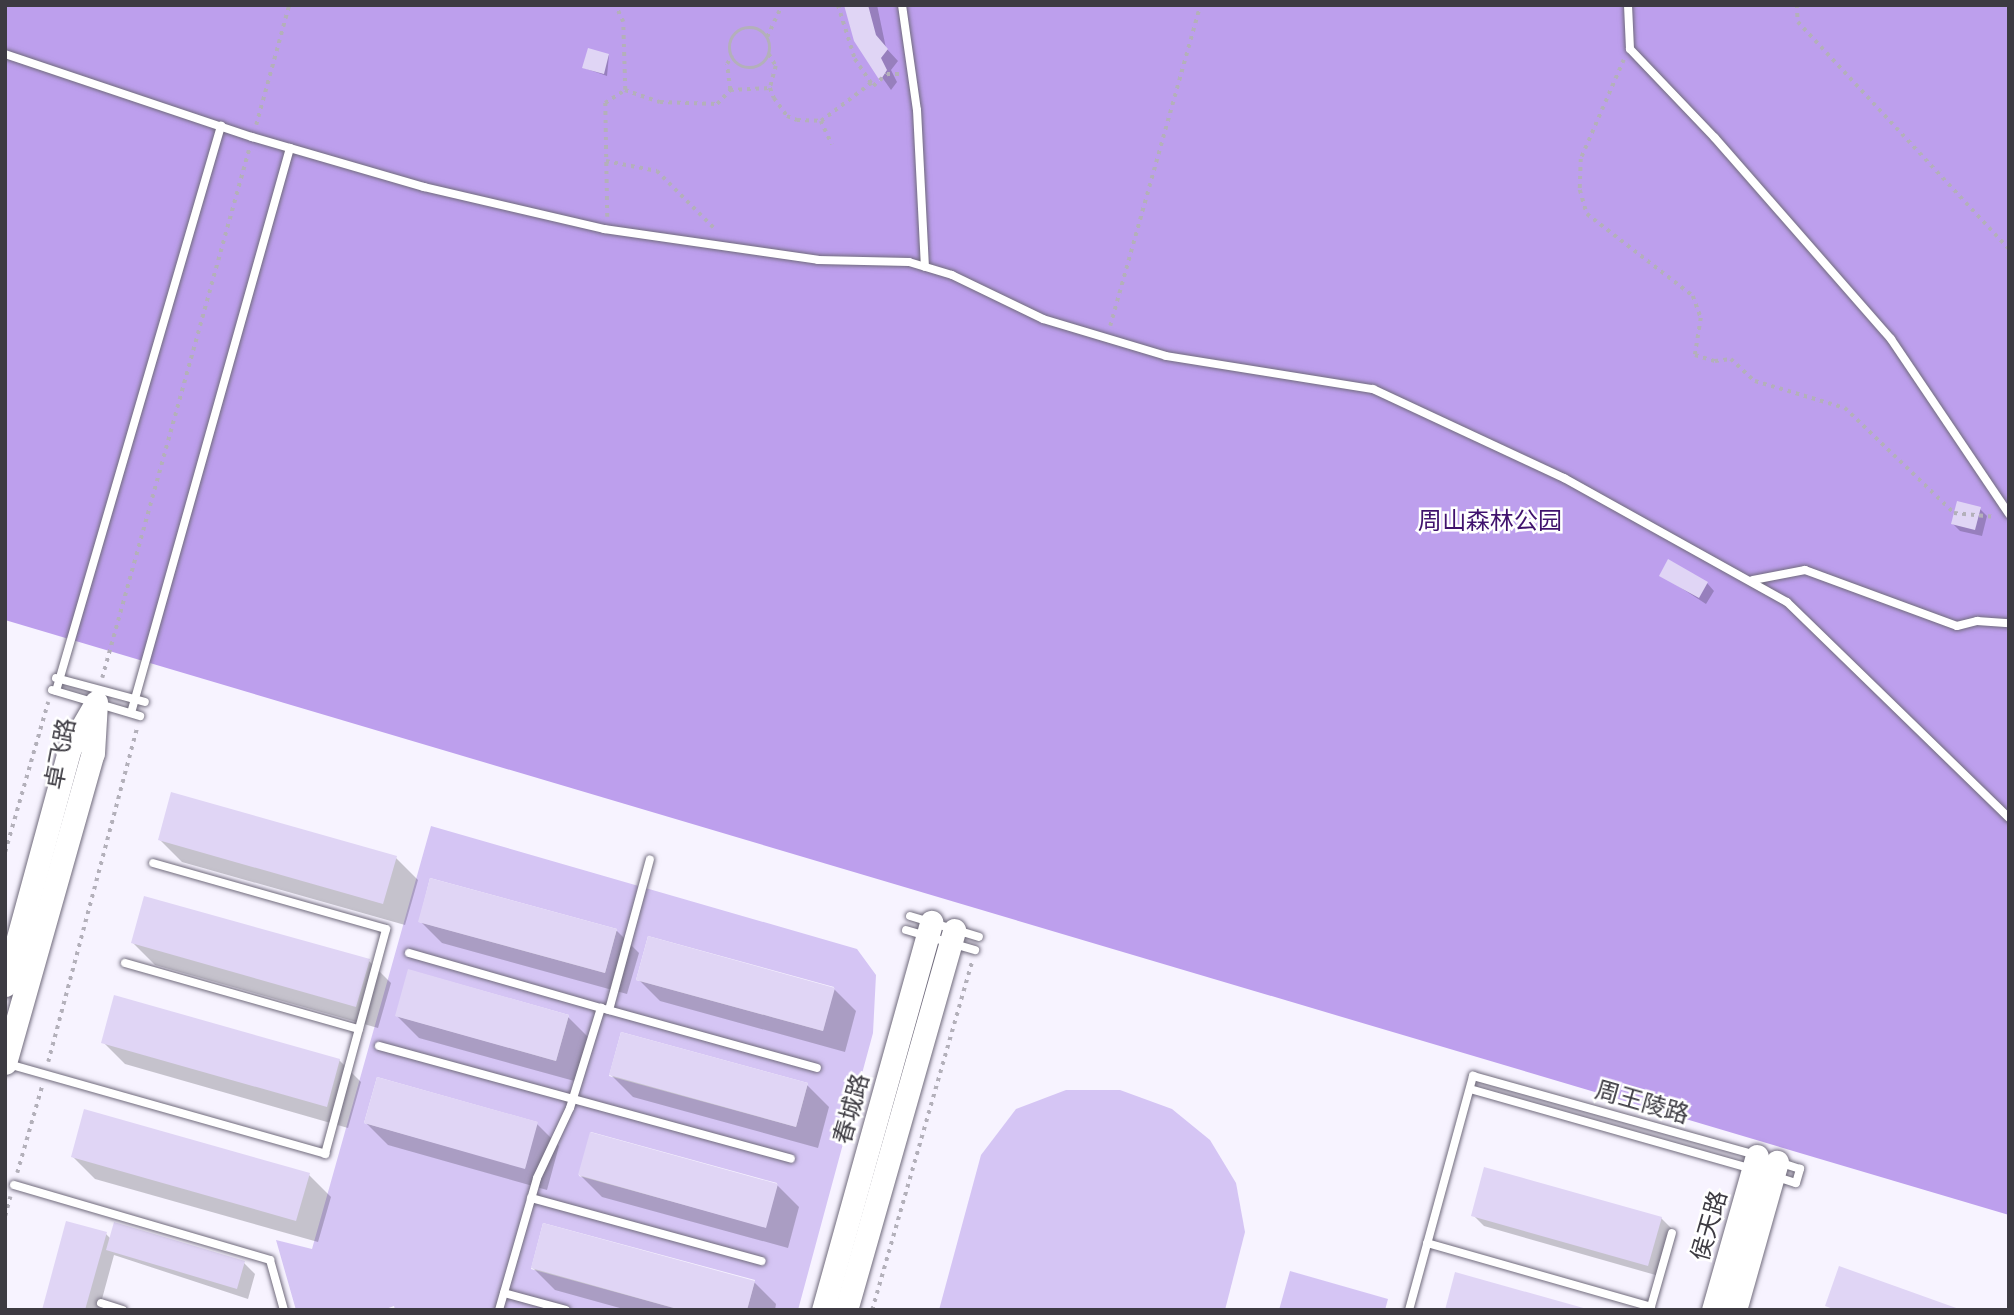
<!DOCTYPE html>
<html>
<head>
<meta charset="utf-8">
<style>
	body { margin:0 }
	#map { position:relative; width:2014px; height:1315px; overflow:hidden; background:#f7f3ff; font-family:"Source Sans 3","Noto Sans SC",sans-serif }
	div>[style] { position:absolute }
	.green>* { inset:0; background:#d5c5f4 }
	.forest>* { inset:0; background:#bd9fed }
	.shadow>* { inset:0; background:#0003 }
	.building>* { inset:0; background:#e0d5f5 }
	.path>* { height:3.5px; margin-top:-1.75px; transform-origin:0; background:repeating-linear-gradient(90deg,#b3b0ba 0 3.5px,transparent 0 8.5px) }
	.path>.ring { margin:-1.75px; padding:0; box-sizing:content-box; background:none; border:3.5px solid #b3b0ba; border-radius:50% }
	.roads { filter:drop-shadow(0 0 2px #706b7c) drop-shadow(0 0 2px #706b7c) }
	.lane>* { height:8px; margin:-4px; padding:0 4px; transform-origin:4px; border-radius:4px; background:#fff }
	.secondary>* { height:23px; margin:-11.5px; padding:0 11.5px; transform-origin:11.5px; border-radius:11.5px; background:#fff }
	span { translate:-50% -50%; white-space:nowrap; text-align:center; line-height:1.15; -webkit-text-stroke:5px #fff; paint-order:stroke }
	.park-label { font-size:24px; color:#40126d }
	.street-label { font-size:24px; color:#3d3b42 }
	.frame { position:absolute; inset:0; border:7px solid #3d3b42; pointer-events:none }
</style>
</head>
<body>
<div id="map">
	<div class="green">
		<div style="clip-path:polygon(evenodd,431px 826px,857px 949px,876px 975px,873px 1033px,798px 1310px,747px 1310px,755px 1280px,543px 1223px,531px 1269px,681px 1310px,395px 1310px,394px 1306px,383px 1310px,296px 1310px,276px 1240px,312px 1249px,431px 826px,430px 878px,617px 929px,605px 973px,419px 922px,430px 878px,431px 826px,648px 936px,834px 987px,823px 1031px,636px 980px,648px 936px,431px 826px,409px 970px,569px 1015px,556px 1061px,396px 1016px,409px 970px,431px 826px,621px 1032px,808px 1083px,796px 1127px,609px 1076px,621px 1032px,431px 826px,377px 1077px,537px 1122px,525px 1168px,364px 1123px,377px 1077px,431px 826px,591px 1132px,777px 1183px,765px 1227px,579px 1176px,591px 1132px)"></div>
		<div style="clip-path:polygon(1066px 1090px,1120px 1090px,1172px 1109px,1210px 1140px,1236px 1183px,1245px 1232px,1225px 1310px,939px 1310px,981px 1155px,1016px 1109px)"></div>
		<div style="clip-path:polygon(1290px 1271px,1388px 1299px,1385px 1310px,1279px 1310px)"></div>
	</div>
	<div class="forest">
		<div style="clip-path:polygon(5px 5px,2009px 5px,2009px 1215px,5px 620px)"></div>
	</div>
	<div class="shadow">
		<div style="clip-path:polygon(848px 5px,877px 5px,886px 48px,898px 61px,891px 70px,897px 82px,891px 90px,856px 40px)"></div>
		<div style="clip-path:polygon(609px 55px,607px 76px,584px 68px)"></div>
		<div style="clip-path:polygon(1980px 509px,1987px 516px,1982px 536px,1960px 531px,1953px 524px)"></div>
		<div style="clip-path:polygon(1661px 575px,1707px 583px,1714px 591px,1706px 604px)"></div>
		<div style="clip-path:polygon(160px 840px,396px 858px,418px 880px,405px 925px,182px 862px)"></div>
		<div style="clip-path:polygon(431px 880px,617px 931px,639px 953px,627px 994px,442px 943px,420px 921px)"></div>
		<div style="clip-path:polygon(133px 943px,369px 961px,391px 983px,378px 1028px,155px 965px)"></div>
		<div style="clip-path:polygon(638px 979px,834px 989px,856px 1011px,845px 1052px,660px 1001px)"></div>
		<div style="clip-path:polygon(397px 1016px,568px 1017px,590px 1039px,578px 1082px,419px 1038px)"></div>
		<div style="clip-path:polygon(103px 1042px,339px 1060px,361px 1082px,348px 1128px,125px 1064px)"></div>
		<div style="clip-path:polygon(611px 1075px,807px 1085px,829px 1107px,818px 1148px,633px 1097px)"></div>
		<div style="clip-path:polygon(366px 1123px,537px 1124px,559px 1146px,547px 1190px,388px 1145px)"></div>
		<div style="clip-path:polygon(73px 1157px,309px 1175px,331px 1197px,318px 1242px,95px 1179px)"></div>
		<div style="clip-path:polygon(580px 1175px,777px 1185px,799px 1207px,788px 1248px,602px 1197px)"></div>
		<div style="clip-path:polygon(1473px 1215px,1661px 1218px,1672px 1229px,1659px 1276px,1484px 1226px)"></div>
		<div style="clip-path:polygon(106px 1234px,111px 1239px,244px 1263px,255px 1274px,248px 1299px,114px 1255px,99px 1310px,44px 1310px)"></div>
		<div style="clip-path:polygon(533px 1268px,754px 1282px,776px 1304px,775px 1310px,627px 1310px,555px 1290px)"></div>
	</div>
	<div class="building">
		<div style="clip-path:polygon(844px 5px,868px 5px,876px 35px,888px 49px,881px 58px,887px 70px,880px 81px,854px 41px)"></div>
		<div style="clip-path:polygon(588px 48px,609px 54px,604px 74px,582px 68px)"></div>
		<div style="clip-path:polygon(1957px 501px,1981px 507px,1975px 530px,1951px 524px)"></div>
		<div style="clip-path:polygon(1668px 559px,1708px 582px,1699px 598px,1659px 576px)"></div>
		<div style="clip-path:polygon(171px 792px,397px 856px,383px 904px,158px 840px)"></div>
		<div style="clip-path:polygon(430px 878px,617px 929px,605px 973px,418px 922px)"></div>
		<div style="clip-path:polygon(144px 896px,370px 959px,356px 1007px,131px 943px)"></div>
		<div style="clip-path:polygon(648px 936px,835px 988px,823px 1031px,636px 980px)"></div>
		<div style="clip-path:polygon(408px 969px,569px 1015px,556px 1061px,395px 1016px)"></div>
		<div style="clip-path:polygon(114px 995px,340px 1059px,327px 1107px,101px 1043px)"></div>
		<div style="clip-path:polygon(621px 1032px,808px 1083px,796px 1127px,609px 1075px)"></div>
		<div style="clip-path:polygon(377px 1077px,538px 1122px,525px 1169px,364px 1123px)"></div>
		<div style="clip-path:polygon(84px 1109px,310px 1173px,296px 1221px,71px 1157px)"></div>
		<div style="clip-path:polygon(590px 1132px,778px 1184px,766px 1228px,578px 1175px)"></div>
		<div style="clip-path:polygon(1484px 1167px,1662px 1217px,1648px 1266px,1471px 1216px)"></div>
		<div style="clip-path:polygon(66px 1221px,107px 1232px,85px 1310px,42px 1310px)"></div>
		<div style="clip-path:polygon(114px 1222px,245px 1261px,237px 1289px,106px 1250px)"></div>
		<div style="clip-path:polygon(543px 1223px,755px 1281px,747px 1310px,681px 1310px,531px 1268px)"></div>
		<div style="clip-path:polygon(1839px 1266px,1959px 1309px,1959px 1310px,1836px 1310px,1825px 1306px)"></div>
		<div style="clip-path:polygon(1455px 1272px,1587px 1309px,1587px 1310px,1445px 1310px)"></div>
	</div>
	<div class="path">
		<div style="left:838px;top:5px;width:57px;rotate:72.5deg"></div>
		<div style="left:855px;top:59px;width:32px;rotate:56deg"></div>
		<div style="left:873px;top:86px;width:18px;rotate:-41deg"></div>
		<div style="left:887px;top:74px;width:12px"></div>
		<div style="left:1797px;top:5px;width:17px;rotate:87deg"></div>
		<div style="left:1798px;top:22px;width:310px;rotate:47.1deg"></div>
		<div class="ring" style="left:730px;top:28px;width:36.5px;height:36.5px"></div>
		<div style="left:767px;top:37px;width:35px;rotate:-65deg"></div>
		<div style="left:769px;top:54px;width:14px;rotate:60deg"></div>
		<div style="left:776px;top:66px;width:23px;rotate:105deg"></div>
		<div style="left:770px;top:88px;width:11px;rotate:68deg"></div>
		<div style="left:774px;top:98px;width:22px;rotate:54deg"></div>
		<div style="left:787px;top:116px;width:11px;rotate:22deg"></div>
		<div style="left:797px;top:120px;width:24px;rotate:2deg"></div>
		<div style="left:821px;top:121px;width:63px;rotate:-37.2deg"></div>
		<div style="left:1624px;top:60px;width:108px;rotate:113.5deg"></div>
		<div style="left:1581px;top:159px;width:31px;rotate:92deg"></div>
		<div style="left:1580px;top:190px;width:25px;rotate:74deg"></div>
		<div style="left:1587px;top:214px;width:134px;rotate:37.7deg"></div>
		<div style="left:1693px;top:296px;width:23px;rotate:70deg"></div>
		<div style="left:1701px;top:318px;width:37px;rotate:99deg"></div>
		<div style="left:1695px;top:355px;width:21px;rotate:17deg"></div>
		<div style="left:1715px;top:361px;width:16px;rotate:-7deg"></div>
		<div style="left:1731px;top:359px;width:33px;rotate:43deg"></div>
		<div style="left:1755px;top:381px;width:94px;rotate:16.7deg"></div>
		<div style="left:1845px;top:408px;width:151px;rotate:43.9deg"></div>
		<div style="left:1954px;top:513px;width:42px;rotate:5.4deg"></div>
		<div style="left:625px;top:90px;width:37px;rotate:19deg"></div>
		<div style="left:660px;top:102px;width:57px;rotate:2deg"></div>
		<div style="left:717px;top:104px;width:19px;rotate:-47deg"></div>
		<div style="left:730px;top:90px;width:26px;rotate:-97deg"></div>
		<div style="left:727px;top:64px;width:10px;rotate:-61deg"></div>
		<div style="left:730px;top:90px;width:40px;rotate:-2.9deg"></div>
		<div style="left:821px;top:121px;width:26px;rotate:65deg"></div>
		<div style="left:256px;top:125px;width:124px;rotate:-74.6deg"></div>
		<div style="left:606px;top:161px;width:52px;rotate:11.1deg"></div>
		<div style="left:657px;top:171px;width:82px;rotate:45deg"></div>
		<div style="left:607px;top:217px;width:114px;rotate:-91deg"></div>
		<div style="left:605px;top:103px;width:24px;rotate:-33deg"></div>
		<div style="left:625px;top:90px;width:68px;rotate:-91.7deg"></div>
		<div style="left:623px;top:22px;width:19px;rotate:-115deg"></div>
		<div style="left:1110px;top:326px;width:333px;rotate:-74.3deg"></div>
		<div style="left:102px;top:678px;width:549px;rotate:-74.47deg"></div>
		<div style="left:5px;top:852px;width:156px;rotate:-74deg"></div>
		<div style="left:48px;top:1062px;width:346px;rotate:-75.1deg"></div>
		<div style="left:17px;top:1173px;width:91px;rotate:-74deg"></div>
		<div style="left:5px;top:1216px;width:20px;rotate:-75deg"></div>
		<div style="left:872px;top:1310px;width:362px;rotate:-74deg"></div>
	</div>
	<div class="roads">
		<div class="lane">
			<div style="left:902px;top:5px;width:106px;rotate:81.9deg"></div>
			<div style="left:917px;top:110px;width:157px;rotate:87.1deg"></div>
			<div style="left:1628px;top:5px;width:44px;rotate:87.4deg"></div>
			<div style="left:1630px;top:49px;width:123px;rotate:46.3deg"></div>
			<div style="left:1715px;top:138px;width:267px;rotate:48.8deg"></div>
			<div style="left:1891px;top:339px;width:211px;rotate:56deg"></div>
			<div style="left:5px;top:54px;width:261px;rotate:18.6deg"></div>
			<div style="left:252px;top:137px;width:179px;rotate:16.2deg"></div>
			<div style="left:424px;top:187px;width:185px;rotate:13.1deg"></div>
			<div style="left:604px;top:229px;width:216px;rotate:8.2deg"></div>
			<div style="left:818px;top:260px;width:91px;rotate:1.3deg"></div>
			<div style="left:909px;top:262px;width:45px;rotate:16.8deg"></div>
			<div style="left:952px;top:275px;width:101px;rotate:25.8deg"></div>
			<div style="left:1043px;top:319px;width:128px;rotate:16.7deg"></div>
			<div style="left:1166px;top:356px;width:210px;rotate:9.1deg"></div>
			<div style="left:1373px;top:389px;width:211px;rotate:25deg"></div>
			<div style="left:1564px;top:478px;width:255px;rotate:29.1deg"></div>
			<div style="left:1787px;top:602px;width:310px;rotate:44.2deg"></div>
			<div style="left:1753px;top:580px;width:53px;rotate:-10.9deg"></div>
			<div style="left:1805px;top:570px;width:162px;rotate:20.2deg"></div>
			<div style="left:1957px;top:626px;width:21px;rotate:-14deg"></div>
			<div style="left:1977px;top:621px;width:32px;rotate:4deg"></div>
			<div style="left:56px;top:678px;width:92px;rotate:15.1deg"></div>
			<div style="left:52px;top:690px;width:92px;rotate:16.5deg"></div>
			<div style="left:56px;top:691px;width:589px;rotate:-73.72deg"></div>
			<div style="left:131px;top:713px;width:587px;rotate:-74.28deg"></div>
			<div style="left:910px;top:916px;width:72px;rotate:16.9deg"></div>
			<div style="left:906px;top:930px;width:72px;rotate:16.2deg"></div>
			<div style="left:409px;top:953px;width:200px;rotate:16deg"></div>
			<div style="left:125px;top:963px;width:243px;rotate:15.8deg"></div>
			<div style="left:609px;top:1010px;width:156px;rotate:-74.8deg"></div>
			<div style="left:379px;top:1046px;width:427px;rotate:15.3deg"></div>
			<div style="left:8px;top:1064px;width:330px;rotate:15.8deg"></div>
			<div style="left:325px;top:1154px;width:233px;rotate:-74.8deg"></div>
			<div style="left:386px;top:929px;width:242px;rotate:-164.2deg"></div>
			<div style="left:1470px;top:1089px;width:293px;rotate:15.8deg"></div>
			<div style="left:1774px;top:1176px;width:23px;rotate:18deg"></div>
			<div style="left:1796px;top:1183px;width:15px;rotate:-74deg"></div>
			<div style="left:1800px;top:1169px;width:23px;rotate:-162deg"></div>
			<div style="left:14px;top:1185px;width:267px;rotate:16.3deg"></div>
			<div style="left:270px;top:1260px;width:52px;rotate:74.4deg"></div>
			<div style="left:531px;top:1198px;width:239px;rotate:15.3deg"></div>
			<div style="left:1427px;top:1243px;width:233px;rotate:15.9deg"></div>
			<div style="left:504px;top:1293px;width:64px;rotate:15.3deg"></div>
			<div style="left:101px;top:1303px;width:23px;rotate:18deg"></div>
			<div style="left:499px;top:1310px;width:137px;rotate:-73.9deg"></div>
			<div style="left:537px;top:1178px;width:77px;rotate:-64.8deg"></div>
			<div style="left:570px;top:1108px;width:105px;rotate:-72.8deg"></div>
			<div style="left:601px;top:1008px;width:224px;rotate:15.5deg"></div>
			<div style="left:1409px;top:1310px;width:243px;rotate:-74.7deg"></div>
			<div style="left:1473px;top:1076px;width:293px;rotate:15.6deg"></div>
			<div style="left:1650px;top:1310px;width:80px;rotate:-74.1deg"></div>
		</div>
		<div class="secondary">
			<div style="left:5px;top:985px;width:246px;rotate:-74.7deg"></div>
			<div style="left:70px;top:748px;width:46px;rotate:-60.1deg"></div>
			<div style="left:5px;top:1063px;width:322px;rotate:-74.2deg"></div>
			<div style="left:93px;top:753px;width:51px;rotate:-86.6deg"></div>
			<div style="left:823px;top:1310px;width:403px;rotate:-74.4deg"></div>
			<div style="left:846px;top:1310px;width:395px;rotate:-74.1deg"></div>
			<div style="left:1713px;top:1310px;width:160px;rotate:-74.1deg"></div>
			<div style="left:1735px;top:1310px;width:154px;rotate:-74.2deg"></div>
		</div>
	</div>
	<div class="park-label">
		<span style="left:1490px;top:522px">周山森林公园</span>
	</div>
	<div class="street-label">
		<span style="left:61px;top:754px;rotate:-79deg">卓飞路</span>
		<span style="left:1642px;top:1103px;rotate:16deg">周王陵路</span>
		<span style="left:852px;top:1109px;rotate:-74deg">春城路</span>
		<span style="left:1710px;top:1226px;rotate:-74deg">侯天路</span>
	</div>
	<div class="frame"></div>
</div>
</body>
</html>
